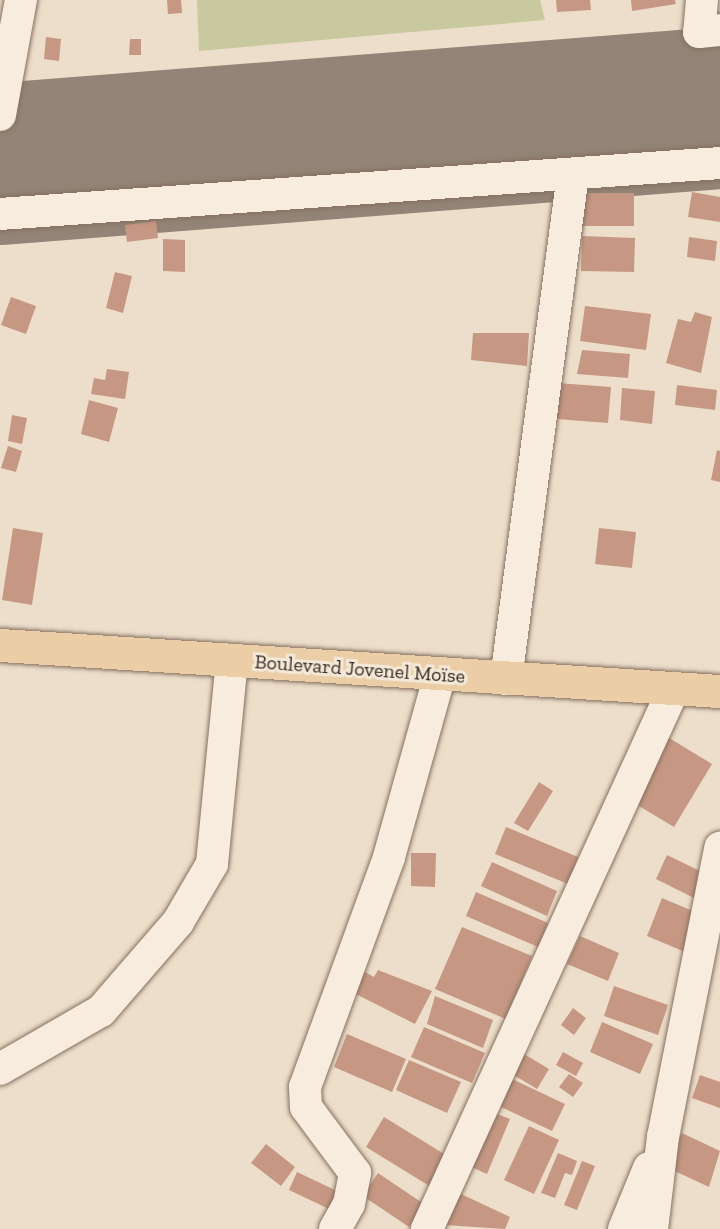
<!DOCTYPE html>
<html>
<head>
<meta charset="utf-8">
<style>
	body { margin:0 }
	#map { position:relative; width:720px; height:1229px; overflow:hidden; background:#ecdeca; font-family:"Zilla Slab",serif }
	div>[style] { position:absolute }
	.green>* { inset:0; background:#c9c99f }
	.runway>* { height:162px; margin:-81px; padding:0 81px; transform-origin:81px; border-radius:81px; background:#928476 }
	.building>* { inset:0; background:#c69883 }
	.roads { filter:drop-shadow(0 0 2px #877060) drop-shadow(0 0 2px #877060) }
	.minor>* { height:32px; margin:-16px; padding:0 16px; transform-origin:16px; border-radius:16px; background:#f7ecdd }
	.major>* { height:33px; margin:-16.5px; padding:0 16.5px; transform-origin:16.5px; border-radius:16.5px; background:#ebcea6 }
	span { translate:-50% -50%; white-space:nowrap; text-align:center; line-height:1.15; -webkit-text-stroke:6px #f4e9d9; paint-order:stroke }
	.street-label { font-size:20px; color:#392b22 }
</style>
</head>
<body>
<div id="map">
	<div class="green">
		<div style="clip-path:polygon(197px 0,540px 0,545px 20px,199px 51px)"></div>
	</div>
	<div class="runway">
		<div style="left:0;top:164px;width:722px;rotate:-4.45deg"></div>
	</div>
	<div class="building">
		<div style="clip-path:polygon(167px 0,181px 0,182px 13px,168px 14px)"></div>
		<div style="clip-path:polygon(556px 0,590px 0,591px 10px,557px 12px)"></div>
		<div style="clip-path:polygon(631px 0,675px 0,676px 4px,632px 11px)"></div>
		<div style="clip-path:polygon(46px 37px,61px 39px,59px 61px,44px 59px)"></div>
		<div style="clip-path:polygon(130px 39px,141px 39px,141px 55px,129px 55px)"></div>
		<div style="clip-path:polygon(692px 192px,720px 197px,720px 222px,688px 217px)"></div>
		<div style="clip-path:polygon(581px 193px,634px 193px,634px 226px,581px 226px)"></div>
		<div style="clip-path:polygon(156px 221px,158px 238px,127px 242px,125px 225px)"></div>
		<div style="clip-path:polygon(582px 236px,635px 238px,634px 272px,581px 271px)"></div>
		<div style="clip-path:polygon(689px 237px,717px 241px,715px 261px,687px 257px)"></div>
		<div style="clip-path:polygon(163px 239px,185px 240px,185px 272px,163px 271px)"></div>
		<div style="clip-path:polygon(115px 272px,132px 276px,123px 313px,106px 308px)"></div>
		<div style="clip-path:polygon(11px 297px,36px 306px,26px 334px,1px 325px)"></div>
		<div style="clip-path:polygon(585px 306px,651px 314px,646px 350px,580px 341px)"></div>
		<div style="clip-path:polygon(695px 312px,712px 317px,701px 373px,666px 363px,678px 319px,691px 322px)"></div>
		<div style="clip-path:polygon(473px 333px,529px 333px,527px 366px,471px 360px)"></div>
		<div style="clip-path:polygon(582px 350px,630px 354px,628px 378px,577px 374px)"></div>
		<div style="clip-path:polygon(107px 369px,129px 372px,125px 399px,91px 394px,94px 378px,105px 380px)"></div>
		<div style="clip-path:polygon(558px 383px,611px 387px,608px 423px,556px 419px)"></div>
		<div style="clip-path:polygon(677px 385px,717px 390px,715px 410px,675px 405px)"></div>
		<div style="clip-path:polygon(622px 388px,655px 391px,652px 424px,620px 420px)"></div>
		<div style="clip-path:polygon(89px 400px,118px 408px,109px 442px,81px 434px)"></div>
		<div style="clip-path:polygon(12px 415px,27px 418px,22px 444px,8px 441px)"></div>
		<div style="clip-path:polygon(8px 446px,22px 451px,16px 472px,1px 468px)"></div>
		<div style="clip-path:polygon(717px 450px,720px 451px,720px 482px,711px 480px)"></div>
		<div style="clip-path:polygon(13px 528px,43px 533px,32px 605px,2px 600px)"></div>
		<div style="clip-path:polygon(599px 528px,636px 532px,632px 568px,595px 564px)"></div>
		<div style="clip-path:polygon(666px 736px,712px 764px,674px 827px,629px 800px)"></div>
		<div style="clip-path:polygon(539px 782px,553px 791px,528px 831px,514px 823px)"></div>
		<div style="clip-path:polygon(506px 827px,578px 857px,568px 884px,495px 854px)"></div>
		<div style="clip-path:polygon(411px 853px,436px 853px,435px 887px,411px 886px)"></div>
		<div style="clip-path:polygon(667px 855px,706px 874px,694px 898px,656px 879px)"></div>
		<div style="clip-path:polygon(492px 862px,557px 891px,547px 916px,481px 886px)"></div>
		<div style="clip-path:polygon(476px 892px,548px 923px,538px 947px,466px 916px)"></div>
		<div style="clip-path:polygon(662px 898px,700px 914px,685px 952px,647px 936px)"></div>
		<div style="clip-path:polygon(462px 927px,532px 956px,506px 1019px,435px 989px)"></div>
		<div style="clip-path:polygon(580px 936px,619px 953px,608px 981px,567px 964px)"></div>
		<div style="clip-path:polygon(378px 970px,432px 991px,415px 1024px,346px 989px,365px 972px,374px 977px)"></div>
		<div style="clip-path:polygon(614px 986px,668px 1005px,658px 1035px,604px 1016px)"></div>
		<div style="clip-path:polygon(435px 996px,493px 1020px,483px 1048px,427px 1024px)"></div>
		<div style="clip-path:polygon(573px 1008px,586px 1018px,574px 1035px,561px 1025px)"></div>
		<div style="clip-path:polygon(602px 1022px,653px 1044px,640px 1074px,590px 1052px)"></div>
		<div style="clip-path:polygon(424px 1027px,485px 1053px,472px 1083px,411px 1057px)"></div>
		<div style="clip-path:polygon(347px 1034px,406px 1059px,392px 1092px,334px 1067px)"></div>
		<div style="clip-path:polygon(563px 1052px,583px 1063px,576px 1076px,556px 1065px)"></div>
		<div style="clip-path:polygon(524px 1054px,549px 1069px,537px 1089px,512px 1074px)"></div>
		<div style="clip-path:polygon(409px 1060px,461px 1082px,447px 1113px,396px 1090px)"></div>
		<div style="clip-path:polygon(569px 1074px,583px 1083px,573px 1097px,559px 1087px)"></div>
		<div style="clip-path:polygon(700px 1075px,720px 1082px,720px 1108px,692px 1098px)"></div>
		<div style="clip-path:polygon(510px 1078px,565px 1104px,552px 1131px,497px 1105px)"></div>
		<div style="clip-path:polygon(492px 1112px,510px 1119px,487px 1174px,469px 1166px)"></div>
		<div style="clip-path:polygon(384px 1117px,449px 1157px,431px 1187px,366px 1147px)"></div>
		<div style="clip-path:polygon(529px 1126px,559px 1140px,534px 1194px,504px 1180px)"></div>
		<div style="clip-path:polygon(682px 1133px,720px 1151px,709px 1187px,666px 1167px)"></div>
		<div style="clip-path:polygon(266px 1144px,295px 1167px,281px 1186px,251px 1163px)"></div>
		<div style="clip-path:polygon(558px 1153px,577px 1161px,572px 1175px,565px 1173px,555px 1198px,541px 1193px)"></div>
		<div style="clip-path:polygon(582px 1161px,595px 1166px,577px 1210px,564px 1205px)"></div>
		<div style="clip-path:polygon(297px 1172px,337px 1191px,329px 1209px,289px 1190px)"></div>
		<div style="clip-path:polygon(378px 1173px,424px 1204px,409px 1227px,363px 1196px)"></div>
		<div style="clip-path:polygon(459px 1193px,510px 1217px,505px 1229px,444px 1225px)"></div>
	</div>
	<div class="roads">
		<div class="minor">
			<div style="left:702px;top:0;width:32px;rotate:95deg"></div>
			<div style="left:699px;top:32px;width:21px;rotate:-5deg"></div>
			<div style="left:0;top:115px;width:117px;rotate:-79.7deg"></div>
			<div style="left:0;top:214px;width:722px;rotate:-4.05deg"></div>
			<div style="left:506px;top:679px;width:509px;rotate:-82.44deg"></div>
			<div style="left:0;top:1069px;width:116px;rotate:-29.9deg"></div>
			<div style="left:101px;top:1011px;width:118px;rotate:-49.1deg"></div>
			<div style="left:178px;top:922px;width:67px;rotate:-59.6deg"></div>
			<div style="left:212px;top:864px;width:205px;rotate:-84.4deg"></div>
			<div style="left:335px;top:1229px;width:29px;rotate:-61deg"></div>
			<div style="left:349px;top:1204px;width:32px;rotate:-79deg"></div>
			<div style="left:355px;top:1173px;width:82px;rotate:-126.6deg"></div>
			<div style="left:306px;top:1107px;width:20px;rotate:-93deg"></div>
			<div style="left:305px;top:1087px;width:245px;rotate:-69.9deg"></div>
			<div style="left:389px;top:857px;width:190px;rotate:-74.4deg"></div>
			<div style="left:427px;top:1229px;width:595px;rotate:-65.46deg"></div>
			<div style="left:624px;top:1229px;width:66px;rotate:-67.7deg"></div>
			<div style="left:652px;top:1229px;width:93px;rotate:-83.2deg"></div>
			<div style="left:663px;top:1137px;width:295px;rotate:-78.8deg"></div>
		</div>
		<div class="major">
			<div style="left:0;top:645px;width:721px;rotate:3.66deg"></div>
		</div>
	</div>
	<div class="street-label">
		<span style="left:360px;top:669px;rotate:4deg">Boulevard Jovenel Moïse</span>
	</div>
</div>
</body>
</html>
